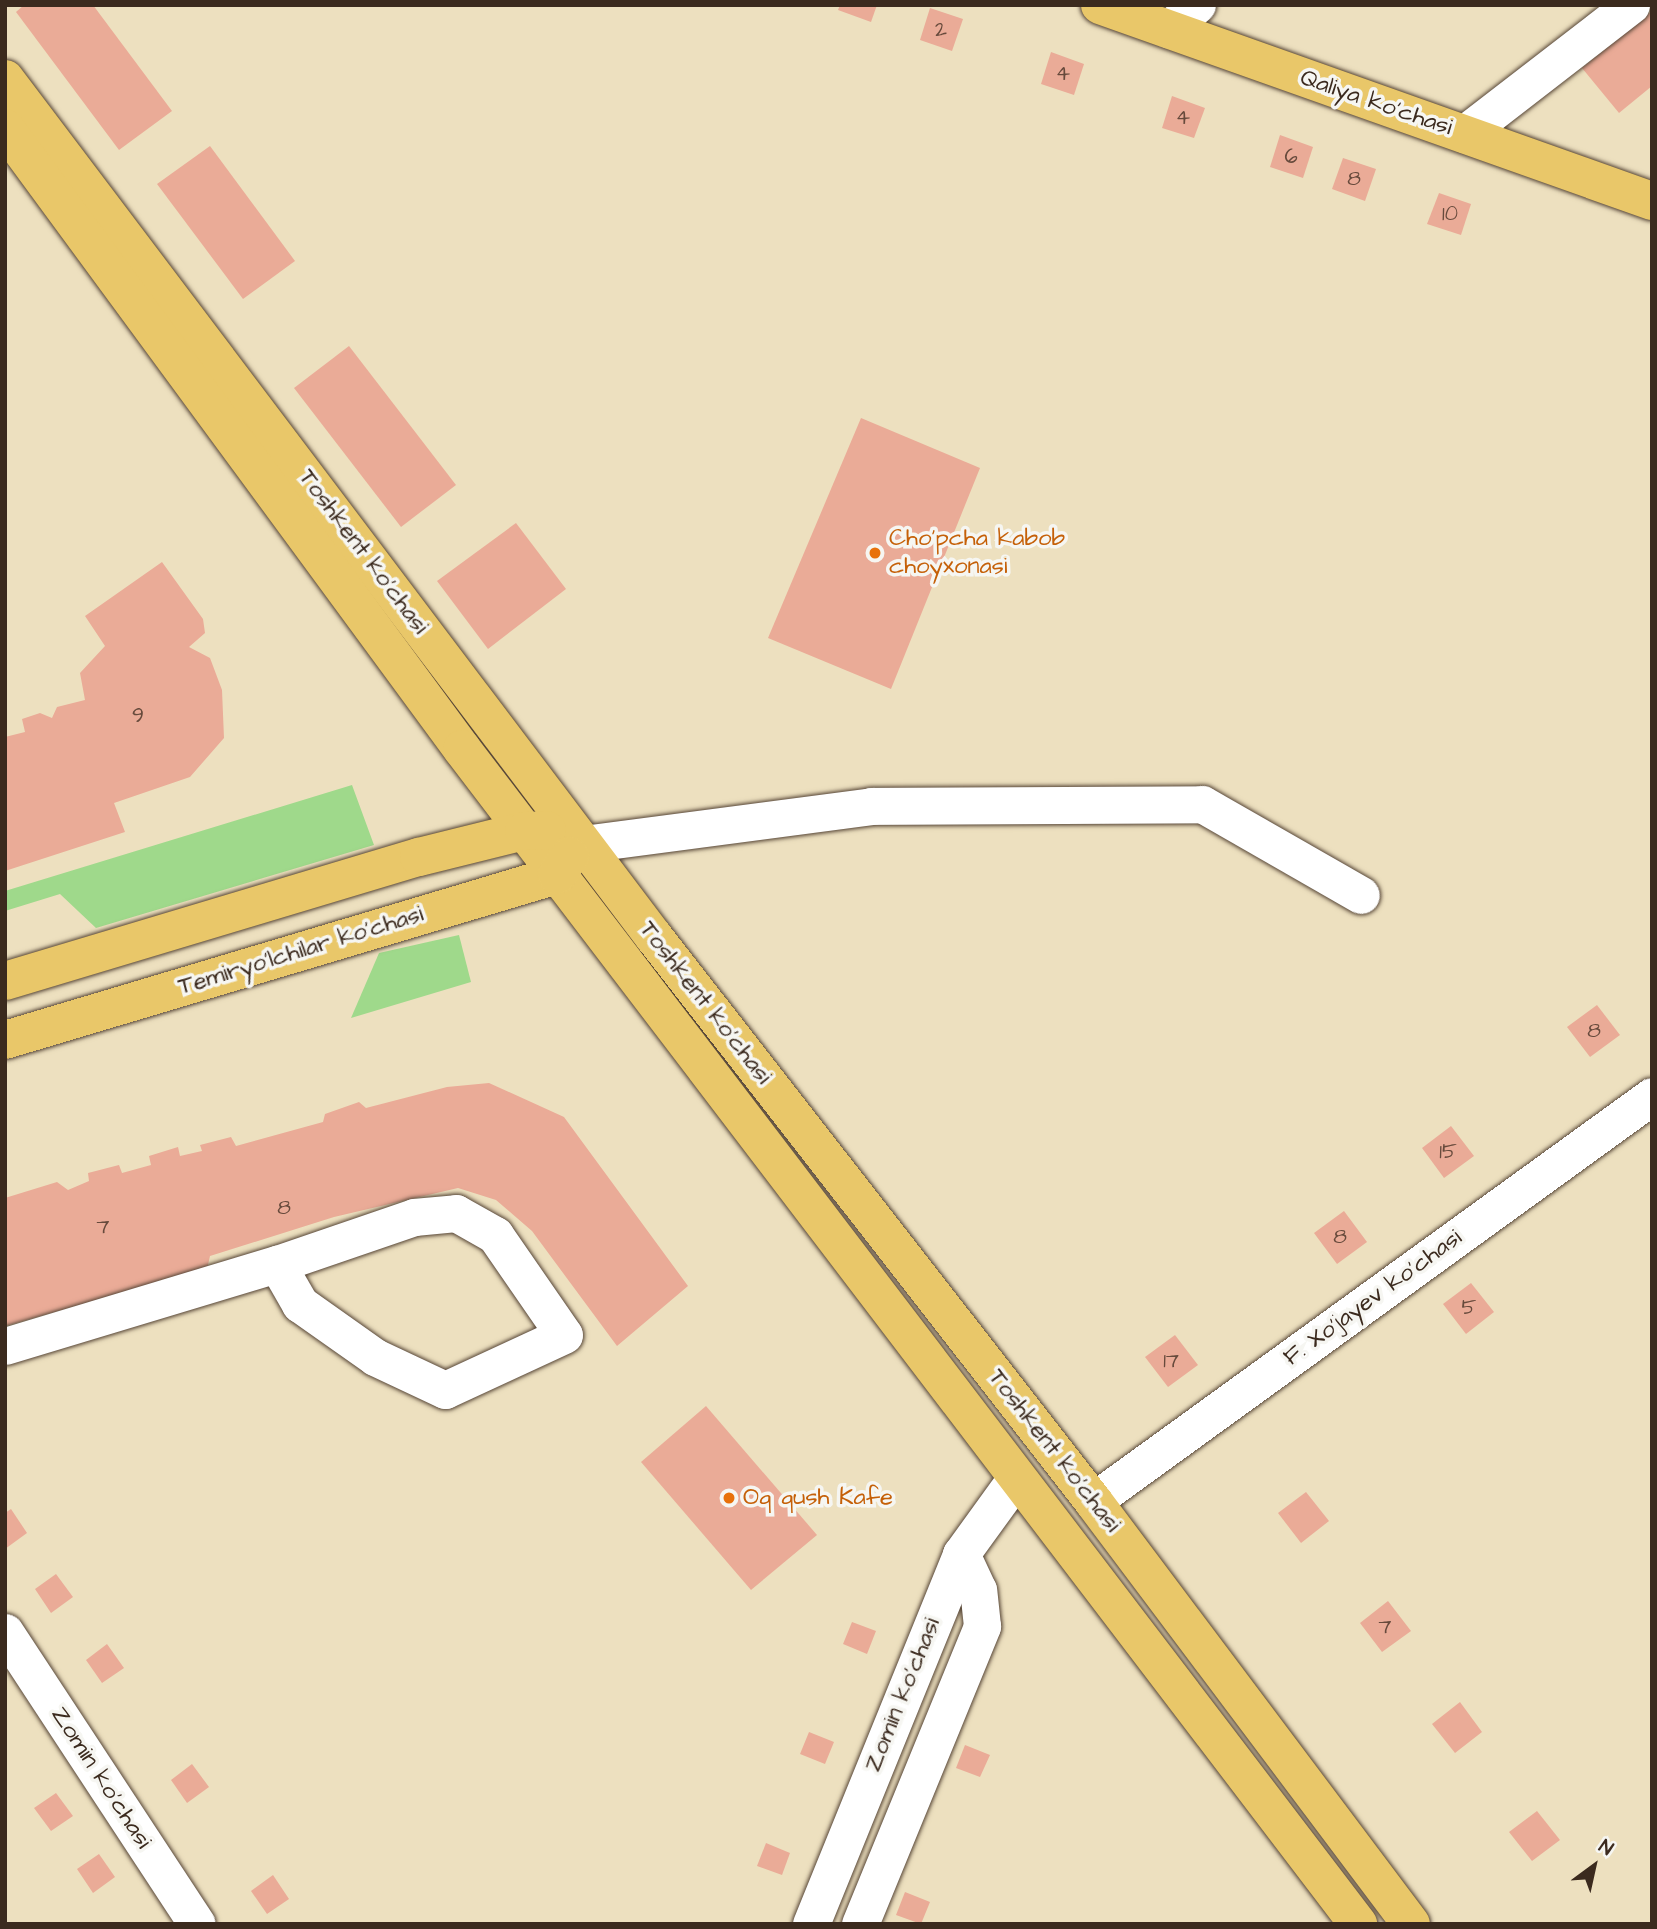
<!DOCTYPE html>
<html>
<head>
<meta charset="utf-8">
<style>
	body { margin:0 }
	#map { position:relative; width:1657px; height:1929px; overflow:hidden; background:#ede0bf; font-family:"Architects Daughter",sans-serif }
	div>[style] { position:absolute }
	.green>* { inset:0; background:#9fd98b }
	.building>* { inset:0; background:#eaab97 }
	.roads { filter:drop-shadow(0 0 2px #564536) drop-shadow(0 0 2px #564536) }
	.minor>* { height:37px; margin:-18.5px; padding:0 18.5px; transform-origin:18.5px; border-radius:18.5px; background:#fff }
	.major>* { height:38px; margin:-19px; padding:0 19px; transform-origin:19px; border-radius:19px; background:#e9c769 }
	.dots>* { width:19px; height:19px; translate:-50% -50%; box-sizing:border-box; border:4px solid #f6f6f2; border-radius:50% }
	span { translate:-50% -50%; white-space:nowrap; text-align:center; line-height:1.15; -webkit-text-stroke:7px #f6f6f2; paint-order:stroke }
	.number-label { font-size:21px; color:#674a3c }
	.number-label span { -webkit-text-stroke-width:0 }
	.street-label { font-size:24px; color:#3b2a1e }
	.food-label { font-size:24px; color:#c56008 }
	.left { translate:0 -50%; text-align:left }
	.frame { position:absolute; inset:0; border:7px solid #3b2a1e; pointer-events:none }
	.north { position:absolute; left:1559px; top:1831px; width:70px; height:70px; -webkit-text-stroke:5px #f6f6f2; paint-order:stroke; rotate:33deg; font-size:19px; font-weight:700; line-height:28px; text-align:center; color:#3b2a1e }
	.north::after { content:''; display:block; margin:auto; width:24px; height:32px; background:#3b2a1e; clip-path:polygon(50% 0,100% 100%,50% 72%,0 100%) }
</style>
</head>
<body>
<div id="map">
	<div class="green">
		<div style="clip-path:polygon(352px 785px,374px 845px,96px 928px,60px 894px,5px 911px,5px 891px)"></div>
		<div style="clip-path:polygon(459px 935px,471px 982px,351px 1018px,379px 953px)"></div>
	</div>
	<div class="building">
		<div style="clip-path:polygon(24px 5px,93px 5px,172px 111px,119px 150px,16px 12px)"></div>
		<div style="clip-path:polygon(840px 5px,877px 5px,871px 22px,838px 10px)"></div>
		<div style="clip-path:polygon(930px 8px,963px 19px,952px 51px,920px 40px)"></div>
		<div style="clip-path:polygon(1652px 11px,1652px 86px,1619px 113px,1582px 68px)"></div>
		<div style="clip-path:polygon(1051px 52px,1084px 64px,1074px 95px,1041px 84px)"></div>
		<div style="clip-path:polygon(1172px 96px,1205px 108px,1194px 138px,1162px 128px)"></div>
		<div style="clip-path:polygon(1280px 135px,1313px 147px,1303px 178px,1270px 167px)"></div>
		<div style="clip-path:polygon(210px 146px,295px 261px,243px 299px,157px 184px)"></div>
		<div style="clip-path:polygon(1343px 158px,1376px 169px,1365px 201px,1332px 189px)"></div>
		<div style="clip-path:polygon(1439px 193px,1471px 204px,1461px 235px,1427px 224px)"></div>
		<div style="clip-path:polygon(349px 346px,456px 485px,401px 527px,294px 388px)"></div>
		<div style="clip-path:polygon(861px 418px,980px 468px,891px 689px,768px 638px)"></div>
		<div style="clip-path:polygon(516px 523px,566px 589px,488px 649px,437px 581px)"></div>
		<div style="clip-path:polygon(162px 562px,203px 619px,205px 633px,189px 647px,210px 658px,222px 690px,224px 738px,190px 777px,114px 803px,125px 832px,5px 871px,5px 737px,25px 732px,22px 719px,40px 713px,52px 718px,57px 707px,85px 700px,80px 673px,105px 646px,85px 616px)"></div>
		<div style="clip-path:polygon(1597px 1005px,1620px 1035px,1590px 1057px,1567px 1027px)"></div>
		<div style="clip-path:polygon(489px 1083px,564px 1117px,688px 1286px,617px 1346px,532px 1231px,496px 1200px,458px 1188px,334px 1217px,210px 1256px,207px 1269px,5px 1326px,5px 1198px,57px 1182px,68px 1190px,89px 1181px,88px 1173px,119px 1165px,122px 1173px,151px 1165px,149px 1156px,178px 1147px,180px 1156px,202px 1151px,200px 1145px,231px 1137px,236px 1146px,323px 1122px,325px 1114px,359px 1102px,366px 1108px,447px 1087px)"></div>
		<div style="clip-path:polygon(1451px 1126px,1474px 1156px,1444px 1178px,1422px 1148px)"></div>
		<div style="clip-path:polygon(1344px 1211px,1367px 1242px,1337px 1264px,1314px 1233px)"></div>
		<div style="clip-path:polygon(1471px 1283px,1494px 1312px,1466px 1334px,1443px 1304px)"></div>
		<div style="clip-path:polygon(1175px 1335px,1198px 1365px,1168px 1387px,1145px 1357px)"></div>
		<div style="clip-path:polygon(706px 1406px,817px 1535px,751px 1590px,641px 1462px)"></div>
		<div style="clip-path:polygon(1306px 1492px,1329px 1521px,1301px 1543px,1278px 1513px)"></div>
		<div style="clip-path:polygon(11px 1509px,27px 1533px,5px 1549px,5px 1513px)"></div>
		<div style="clip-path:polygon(56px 1574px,73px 1597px,51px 1613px,35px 1589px)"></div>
		<div style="clip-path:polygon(1388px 1601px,1411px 1631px,1382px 1652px,1360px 1623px)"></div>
		<div style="clip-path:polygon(852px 1622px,876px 1631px,867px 1654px,843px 1644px)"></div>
		<div style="clip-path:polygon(107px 1644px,124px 1668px,102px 1683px,86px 1660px)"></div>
		<div style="clip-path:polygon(1460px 1702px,1482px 1732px,1455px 1753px,1432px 1724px)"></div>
		<div style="clip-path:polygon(809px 1732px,834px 1742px,825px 1764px,800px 1754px)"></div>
		<div style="clip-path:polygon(965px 1745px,990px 1755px,980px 1777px,956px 1768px)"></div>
		<div style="clip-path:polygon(192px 1764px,209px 1787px,187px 1803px,171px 1780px)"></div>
		<div style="clip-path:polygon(56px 1793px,73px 1816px,51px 1831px,34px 1808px)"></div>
		<div style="clip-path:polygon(1537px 1811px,1560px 1840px,1532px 1861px,1509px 1832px)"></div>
		<div style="clip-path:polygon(766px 1843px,790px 1853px,782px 1875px,757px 1866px)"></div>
		<div style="clip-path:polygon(99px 1854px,115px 1877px,93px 1893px,77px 1869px)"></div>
		<div style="clip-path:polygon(273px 1875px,289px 1899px,267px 1914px,251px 1891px)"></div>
		<div style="clip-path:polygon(905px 1892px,930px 1902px,921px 1924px,896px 1915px)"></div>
	</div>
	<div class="roads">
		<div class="minor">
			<div style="left:1168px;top:29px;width:38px;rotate:-40deg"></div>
			<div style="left:1464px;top:134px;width:211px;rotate:-37.7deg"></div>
			<div style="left:584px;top:844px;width:290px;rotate:-7.5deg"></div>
			<div style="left:871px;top:806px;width:331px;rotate:-0.3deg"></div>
			<div style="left:1202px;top:804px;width:183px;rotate:29.8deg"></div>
			<div style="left:5px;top:1346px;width:284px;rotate:-16.8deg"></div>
			<div style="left:277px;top:1264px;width:145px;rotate:-18.9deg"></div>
			<div style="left:414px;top:1217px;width:42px;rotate:-5.4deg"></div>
			<div style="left:456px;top:1213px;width:45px;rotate:29.4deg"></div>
			<div style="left:495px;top:1235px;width:121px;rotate:55.4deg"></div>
			<div style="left:564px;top:1335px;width:131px;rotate:155.2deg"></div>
			<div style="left:445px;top:1390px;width:77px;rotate:-154.8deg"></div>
			<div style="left:375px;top:1357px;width:92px;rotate:-144.8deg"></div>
			<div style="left:300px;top:1304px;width:46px;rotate:-119.9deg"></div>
			<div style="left:1093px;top:1501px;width:690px;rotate:-35.92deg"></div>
			<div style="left:5px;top:1632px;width:349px;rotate:56.7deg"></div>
			<div style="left:811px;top:1924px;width:399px;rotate:-67.9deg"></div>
			<div style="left:961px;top:1554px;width:94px;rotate:-54.1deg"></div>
			<div style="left:860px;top:1924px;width:322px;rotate:-67.7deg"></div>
			<div style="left:982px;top:1626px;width:36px;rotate:-96deg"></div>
			<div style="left:978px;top:1590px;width:40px;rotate:-115deg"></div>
		</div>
		<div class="major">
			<div style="left:1100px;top:5px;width:586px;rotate:19.55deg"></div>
			<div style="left:5px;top:79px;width:1076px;rotate:52.9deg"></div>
			<div style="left:654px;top:937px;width:715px;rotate:52.1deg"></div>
			<div style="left:1093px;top:1501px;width:529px;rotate:53.07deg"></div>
			<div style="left:5px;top:128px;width:771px;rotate:53.65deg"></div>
			<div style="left:462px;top:749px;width:1478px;rotate:52.67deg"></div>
			<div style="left:5px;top:981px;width:432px;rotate:-16.7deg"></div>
			<div style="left:419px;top:857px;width:108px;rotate:-13.9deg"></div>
			<div style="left:524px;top:831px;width:23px;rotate:-2deg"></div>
			<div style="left:5px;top:1040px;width:576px;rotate:-16.64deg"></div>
			<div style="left:557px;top:875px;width:23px;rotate:-56deg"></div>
		</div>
	</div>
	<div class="dots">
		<div style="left:875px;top:553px;background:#e8710a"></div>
		<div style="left:729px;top:1498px;background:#e8710a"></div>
	</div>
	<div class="number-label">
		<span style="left:941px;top:30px">2</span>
		<span style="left:1063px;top:74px">4</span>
		<span style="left:1183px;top:118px">4</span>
		<span style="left:1291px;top:157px">6</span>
		<span style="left:1354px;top:179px">8</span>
		<span style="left:1450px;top:214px">10</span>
		<span style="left:138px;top:716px">9</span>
		<span style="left:1594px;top:1031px">8</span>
		<span style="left:1448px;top:1152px">15</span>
		<span style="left:284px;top:1208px">8</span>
		<span style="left:103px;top:1227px">7</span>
		<span style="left:1340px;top:1237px">8</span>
		<span style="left:1469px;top:1308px">5</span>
		<span style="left:1171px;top:1361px">17</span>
		<span style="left:1385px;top:1627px">7</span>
	</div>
	<div class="street-label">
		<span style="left:1376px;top:103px;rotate:19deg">Qaliya ko'chasi</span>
		<span style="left:363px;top:552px;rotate:53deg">Toshkent ko'chasi</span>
		<span style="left:301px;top:951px;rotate:-17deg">Temiryo'lchilar ko'chasi</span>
		<span style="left:705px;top:1003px;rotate:52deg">Toshkent ko'chasi</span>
		<span style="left:1373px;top:1298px;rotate:-36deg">F. Xo'jayev ko'chasi</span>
		<span style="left:1054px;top:1451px;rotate:52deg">Toshkent ko'chasi</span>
		<span style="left:903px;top:1695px;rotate:-68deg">Zomin ko'chasi</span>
		<span style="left:101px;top:1778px;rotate:57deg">Zomin ko'chasi</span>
	</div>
	<div class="food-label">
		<span class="left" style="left:889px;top:553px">Cho‘pcha kabob<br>choyxonasi</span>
		<span class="left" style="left:743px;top:1498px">Oq qush Kafe</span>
	</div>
	<div class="frame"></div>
	<div class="north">N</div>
</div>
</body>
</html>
